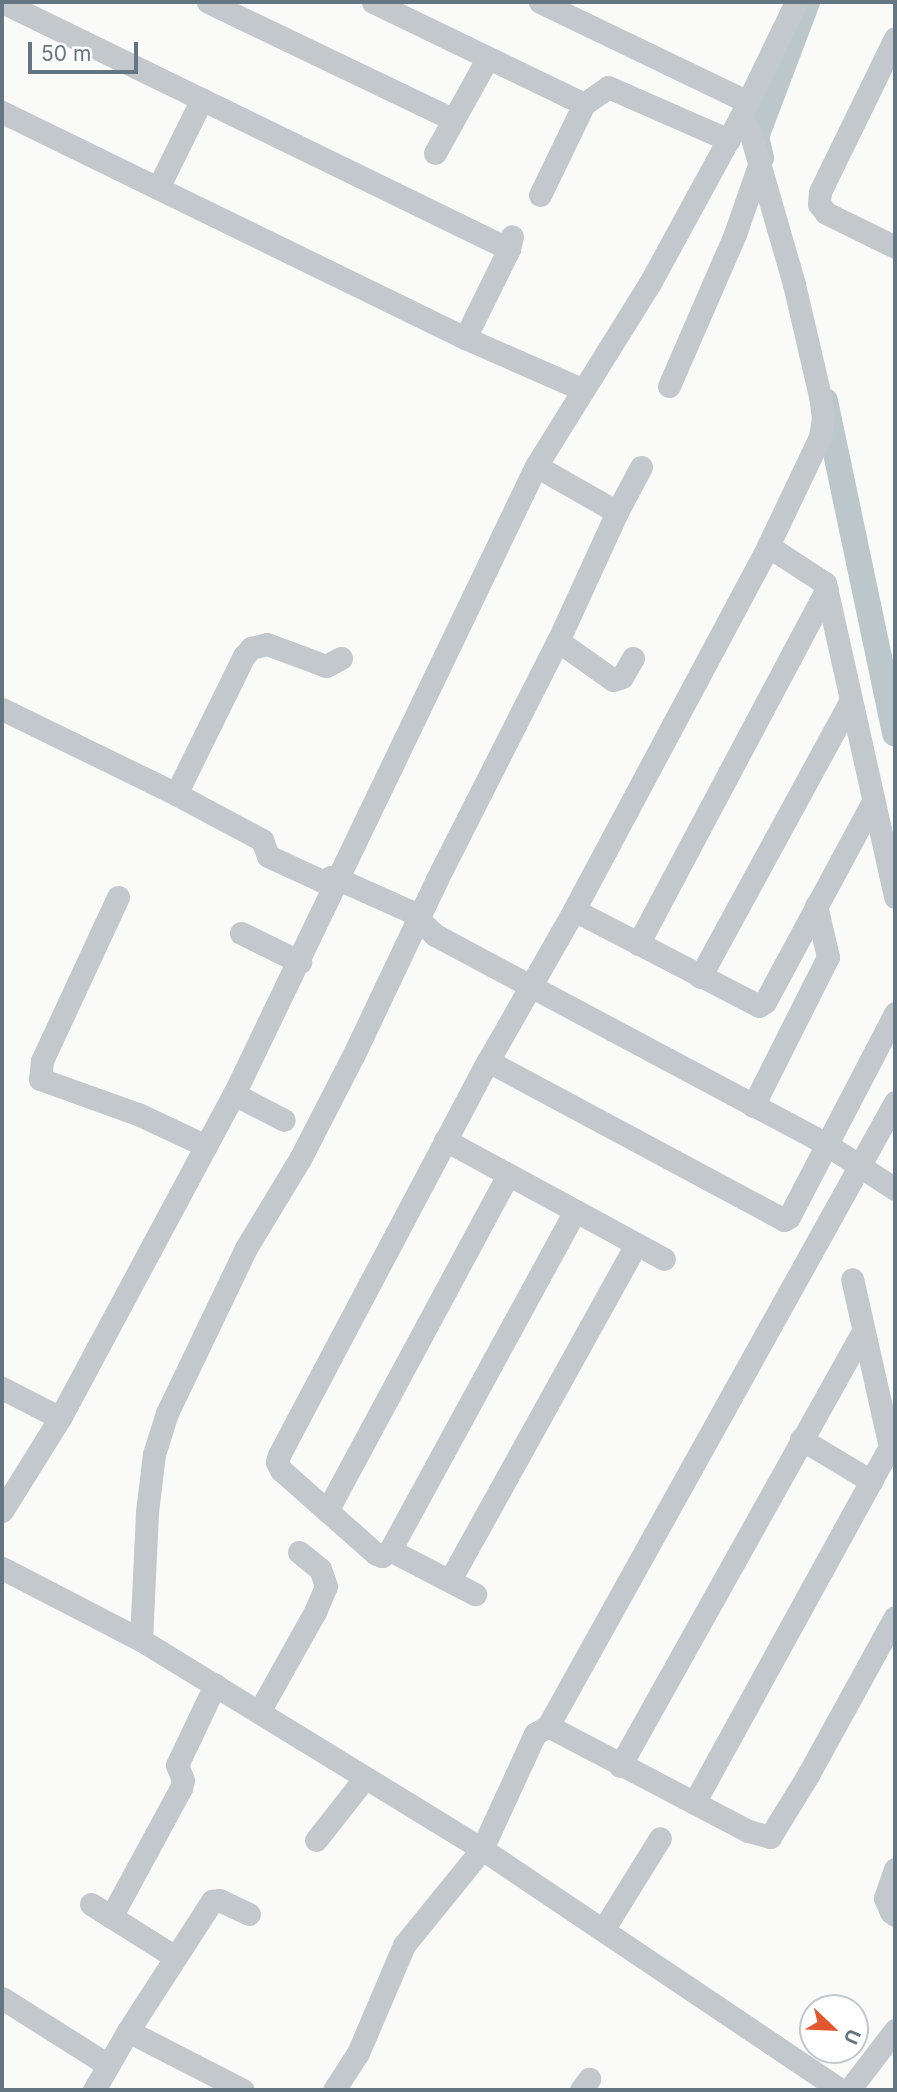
<!DOCTYPE html>
<html>
<head>
<meta charset="utf-8">
<style>
	body { margin:0 }
	#map { position:relative; width:897px; height:2092px; overflow:hidden; background:#fafaf8; font-family:Inter,sans-serif }
	div>[style] { position:absolute }
	.river>* { height:26px; margin:-13px; padding:0 13px; transform-origin:13px; border-radius:13px; background:#bbc7cb }
	.minor>* { height:23px; margin:-11.5px; padding:0 11.5px; transform-origin:11.5px; border-radius:11.5px; background:#c3c8cc }
	span { translate:-50% -50%; white-space:nowrap; text-align:center; line-height:1.15; -webkit-text-stroke:7px #fff; paint-order:stroke }
	.frame { position:absolute; inset:0; border:4px solid #657683; pointer-events:none }
	.north { position:absolute; left:799px; top:1994px; width:70px; height:70px; box-sizing:border-box; background:#fff; border:2px solid #c1c8cd; border-radius:50%; rotate:113deg; font-size:19px; font-weight:700; line-height:28px; text-align:center; color:#657683 }
	.north::after { content:''; display:block; margin:auto; width:24px; height:32px; background:#e4572e; clip-path:polygon(50% 0,100% 100%,50% 72%,0 100%) }
	.scale { position:absolute; left:28px; top:42px; width:110px; height:32px; box-sizing:border-box; border:4px solid #657683; border-top:0; padding-left:9px; font-size:21px; line-height:24px; white-space:nowrap; color:#657683; -webkit-text-stroke:5px #fff; paint-order:stroke }
</style>
</head>
<body>
<div id="map">
	<div class="river">
		<div style="left:761px;top:158px;width:22px;rotate:-103deg"></div>
		<div style="left:756px;top:137px;width:144px;rotate:-69.3deg"></div>
		<div style="left:825px;top:401px;width:340px;rotate:78.1deg"></div>
	</div>
	<div class="minor">
		<div style="left:2px;top:2px;width:564px;rotate:25.97deg"></div>
		<div style="left:208px;top:2px;width:271px;rotate:25.6deg"></div>
		<div style="left:373px;top:2px;width:234px;rotate:25.8deg"></div>
		<div style="left:540px;top:2px;width:231px;rotate:25.7deg"></div>
		<div style="left:895px;top:38px;width:171px;rotate:116deg"></div>
		<div style="left:820px;top:192px;width:12px;rotate:95deg"></div>
		<div style="left:819px;top:204px;width:11px;rotate:52deg"></div>
		<div style="left:826px;top:213px;width:77px;rotate:26.2deg"></div>
		<div style="left:2px;top:112px;width:515px;rotate:26.02deg"></div>
		<div style="left:465px;top:338px;width:127px;rotate:23.7deg"></div>
		<div style="left:435px;top:153px;width:107px;rotate:-61deg"></div>
		<div style="left:158px;top:188px;width:99px;rotate:-63.7deg"></div>
		<div style="left:540px;top:195px;width:101px;rotate:-64.2deg"></div>
		<div style="left:584px;top:104px;width:29px;rotate:-35deg"></div>
		<div style="left:608px;top:87px;width:132px;rotate:23.7deg"></div>
		<div style="left:465px;top:338px;width:99px;rotate:-63.7deg"></div>
		<div style="left:509px;top:249px;width:13px;rotate:-77deg"></div>
		<div style="left:669px;top:386px;width:166px;rotate:-66.5deg"></div>
		<div style="left:735px;top:234px;width:73px;rotate:-70.8deg"></div>
		<div style="left:617px;top:512px;width:51px;rotate:-61.9deg"></div>
		<div style="left:768px;top:546px;width:68px;rotate:33deg"></div>
		<div style="left:825px;top:583px;width:322px;rotate:77.4deg"></div>
		<div style="left:558px;top:641px;width:67px;rotate:35.3deg"></div>
		<div style="left:613px;top:680px;width:9px;rotate:-18deg"></div>
		<div style="left:622px;top:677px;width:22px;rotate:-60deg"></div>
		<div style="left:2px;top:709px;width:194px;rotate:26deg"></div>
		<div style="left:176px;top:794px;width:98px;rotate:28.1deg"></div>
		<div style="left:262px;top:840px;width:17px;rotate:69deg"></div>
		<div style="left:268px;top:856px;width:60px;rotate:24.8deg"></div>
		<div style="left:322px;top:881px;width:10px;rotate:-24deg"></div>
		<div style="left:331px;top:877px;width:7px;rotate:16deg"></div>
		<div style="left:338px;top:879px;width:79px;rotate:24deg"></div>
		<div style="left:410px;top:911px;width:35px;rotate:44deg"></div>
		<div style="left:435px;top:935px;width:443px;rotate:28.1deg"></div>
		<div style="left:826px;top:1144px;width:82px;rotate:33.1deg"></div>
		<div style="left:176px;top:794px;width:154px;rotate:-63.8deg"></div>
		<div style="left:244px;top:656px;width:11px;rotate:-49deg"></div>
		<div style="left:251px;top:648px;width:16px;rotate:-14deg"></div>
		<div style="left:267px;top:644px;width:63px;rotate:20.4deg"></div>
		<div style="left:326px;top:666px;width:17px;rotate:-28deg"></div>
		<div style="left:118px;top:897px;width:181px;rotate:114.9deg"></div>
		<div style="left:42px;top:1061px;width:18px;rotate:96deg"></div>
		<div style="left:40px;top:1079px;width:104px;rotate:19.7deg"></div>
		<div style="left:138px;top:1114px;width:75px;rotate:25.2deg"></div>
		<div style="left:574px;top:910px;width:208px;rotate:27.4deg"></div>
		<div style="left:759px;top:1006px;width:7px;rotate:-34deg"></div>
		<div style="left:765px;top:1002px;width:226px;rotate:-61.7deg"></div>
		<div style="left:241px;top:933px;width:66px;rotate:26.2deg"></div>
		<div style="left:638px;top:944px;width:402px;rotate:-62deg"></div>
		<div style="left:700px;top:977px;width:313px;rotate:-61.4deg"></div>
		<div style="left:488px;top:1061px;width:336px;rotate:28.2deg"></div>
		<div style="left:784px;top:1220px;width:6px;rotate:-31deg"></div>
		<div style="left:789px;top:1217px;width:230px;rotate:-62.5deg"></div>
		<div style="left:234px;top:1094px;width:56px;rotate:27.5deg"></div>
		<div style="left:753px;top:1106px;width:167px;rotate:-63.3deg"></div>
		<div style="left:828px;top:957px;width:53px;rotate:-103deg"></div>
		<div style="left:445px;top:1140px;width:249px;rotate:28.5deg"></div>
		<div style="left:575px;top:1211px;width:386px;rotate:118.6deg"></div>
		<div style="left:390px;top:1550px;width:10px;rotate:143deg"></div>
		<div style="left:382px;top:1556px;width:6px;rotate:-162deg"></div>
		<div style="left:376px;top:1554px;width:127px;rotate:-138.5deg"></div>
		<div style="left:281px;top:1470px;width:9px;rotate:-117deg"></div>
		<div style="left:277px;top:1462px;width:7px;rotate:-74deg"></div>
		<div style="left:279px;top:1455px;width:446px;rotate:-62.1deg"></div>
		<div style="left:488px;top:1061px;width:174px;rotate:-60.3deg"></div>
		<div style="left:574px;top:910px;width:412px;rotate:-61.9deg"></div>
		<div style="left:768px;top:546px;width:121px;rotate:-64.5deg"></div>
		<div style="left:820px;top:437px;width:18px;rotate:-81deg"></div>
		<div style="left:823px;top:419px;width:23px;rotate:-97deg"></div>
		<div style="left:820px;top:396px;width:115px;rotate:-103.1deg"></div>
		<div style="left:794px;top:284px;width:158px;rotate:-106.1deg"></div>
		<div style="left:750px;top:132px;width:17px;rotate:-126deg"></div>
		<div style="left:2px;top:1388px;width:65px;rotate:27.3deg"></div>
		<div style="left:801px;top:1439px;width:82px;rotate:31deg"></div>
		<div style="left:2px;top:1511px;width:110px;rotate:-58.1deg"></div>
		<div style="left:60px;top:1418px;width:368px;rotate:-61.8deg"></div>
		<div style="left:234px;top:1094px;width:697px;rotate:-64.32deg"></div>
		<div style="left:536px;top:466px;width:216px;rotate:-58.1deg"></div>
		<div style="left:650px;top:283px;width:188px;rotate:-61.4deg"></div>
		<div style="left:740px;top:118px;width:129px;rotate:-64.2deg"></div>
		<div style="left:327px;top:1511px;width:382px;rotate:-61.7deg"></div>
		<div style="left:390px;top:1550px;width:96px;rotate:27.4deg"></div>
		<div style="left:2px;top:1568px;width:157px;rotate:27.4deg"></div>
		<div style="left:141px;top:1640px;width:400px;rotate:31.5deg"></div>
		<div style="left:482px;top:1849px;width:432px;rotate:33.9deg"></div>
		<div style="left:450px;top:1580px;width:384px;rotate:-61deg"></div>
		<div style="left:141px;top:1640px;width:128px;rotate:-87.3deg"></div>
		<div style="left:147px;top:1512px;width:58px;rotate:-83.1deg"></div>
		<div style="left:154px;top:1454px;width:43px;rotate:-72.4deg"></div>
		<div style="left:167px;top:1413px;width:183px;rotate:-64.4deg"></div>
		<div style="left:246px;top:1248px;width:104px;rotate:-58.8deg"></div>
		<div style="left:300px;top:1159px;width:118px;rotate:-62.8deg"></div>
		<div style="left:354px;top:1054px;width:194px;rotate:-64.6deg"></div>
		<div style="left:437px;top:879px;width:267px;rotate:-63.1deg"></div>
		<div style="left:558px;top:641px;width:142px;rotate:-65.4deg"></div>
		<div style="left:617px;top:512px;width:93px;rotate:-150.4deg"></div>
		<div style="left:259px;top:1712px;width:115px;rotate:-60.8deg"></div>
		<div style="left:315px;top:1612px;width:28px;rotate:-67deg"></div>
		<div style="left:326px;top:1586px;width:18px;rotate:-109deg"></div>
		<div style="left:320px;top:1569px;width:27px;rotate:-141deg"></div>
		<div style="left:548px;top:1726px;width:226px;rotate:27.7deg"></div>
		<div style="left:748px;top:1831px;width:23px;rotate:15deg"></div>
		<div style="left:770px;top:1837px;width:73px;rotate:-58.5deg"></div>
		<div style="left:808px;top:1775px;width:180px;rotate:-61.2deg"></div>
		<div style="left:620px;top:1766px;width:497px;rotate:-60.8deg"></div>
		<div style="left:694px;top:1803px;width:406px;rotate:-61.2deg"></div>
		<div style="left:890px;top:1447px;width:172px;rotate:-102.7deg"></div>
		<div style="left:316px;top:1840px;width:78px;rotate:-51.8deg"></div>
		<div style="left:895px;top:1869px;width:31px;rotate:109deg"></div>
		<div style="left:885px;top:1898px;width:15px;rotate:67deg"></div>
		<div style="left:891px;top:1912px;width:5px;rotate:37deg"></div>
		<div style="left:91px;top:1904px;width:99px;rotate:32.2deg"></div>
		<div style="left:111px;top:1917px;width:147px;rotate:-61.5deg"></div>
		<div style="left:181px;top:1788px;width:8px;rotate:-76deg"></div>
		<div style="left:183px;top:1780px;width:16px;rotate:-112deg"></div>
		<div style="left:177px;top:1765px;width:89px;rotate:-64.6deg"></div>
		<div style="left:603px;top:1930px;width:108px;rotate:-58.2deg"></div>
		<div style="left:2px;top:1998px;width:125px;rotate:32.3deg"></div>
		<div style="left:128px;top:2031px;width:155px;rotate:-57.1deg"></div>
		<div style="left:212px;top:1901px;width:7px;rotate:-8deg"></div>
		<div style="left:219px;top:1900px;width:33px;rotate:25deg"></div>
		<div style="left:94px;top:2090px;width:68px;rotate:-60deg"></div>
		<div style="left:128px;top:2031px;width:129px;rotate:27.2deg"></div>
		<div style="left:334px;top:2090px;width:44px;rotate:-57deg"></div>
		<div style="left:358px;top:2053px;width:117px;rotate:-66.9deg"></div>
		<div style="left:404px;top:1945px;width:124px;rotate:-50.9deg"></div>
		<div style="left:482px;top:1849px;width:127px;rotate:-65.3deg"></div>
		<div style="left:535px;top:1734px;width:15px;rotate:-32deg"></div>
		<div style="left:548px;top:1726px;width:714px;rotate:-60.92deg"></div>
		<div style="left:581px;top:2090px;width:14px;rotate:-54deg"></div>
		<div style="left:849px;top:2090px;width:76px;rotate:-52.5deg"></div>
	</div>
	<div class="frame"></div>
	<div class="north">U</div>
	<div class="scale">50 m</div>
</div>
</body>
</html>
